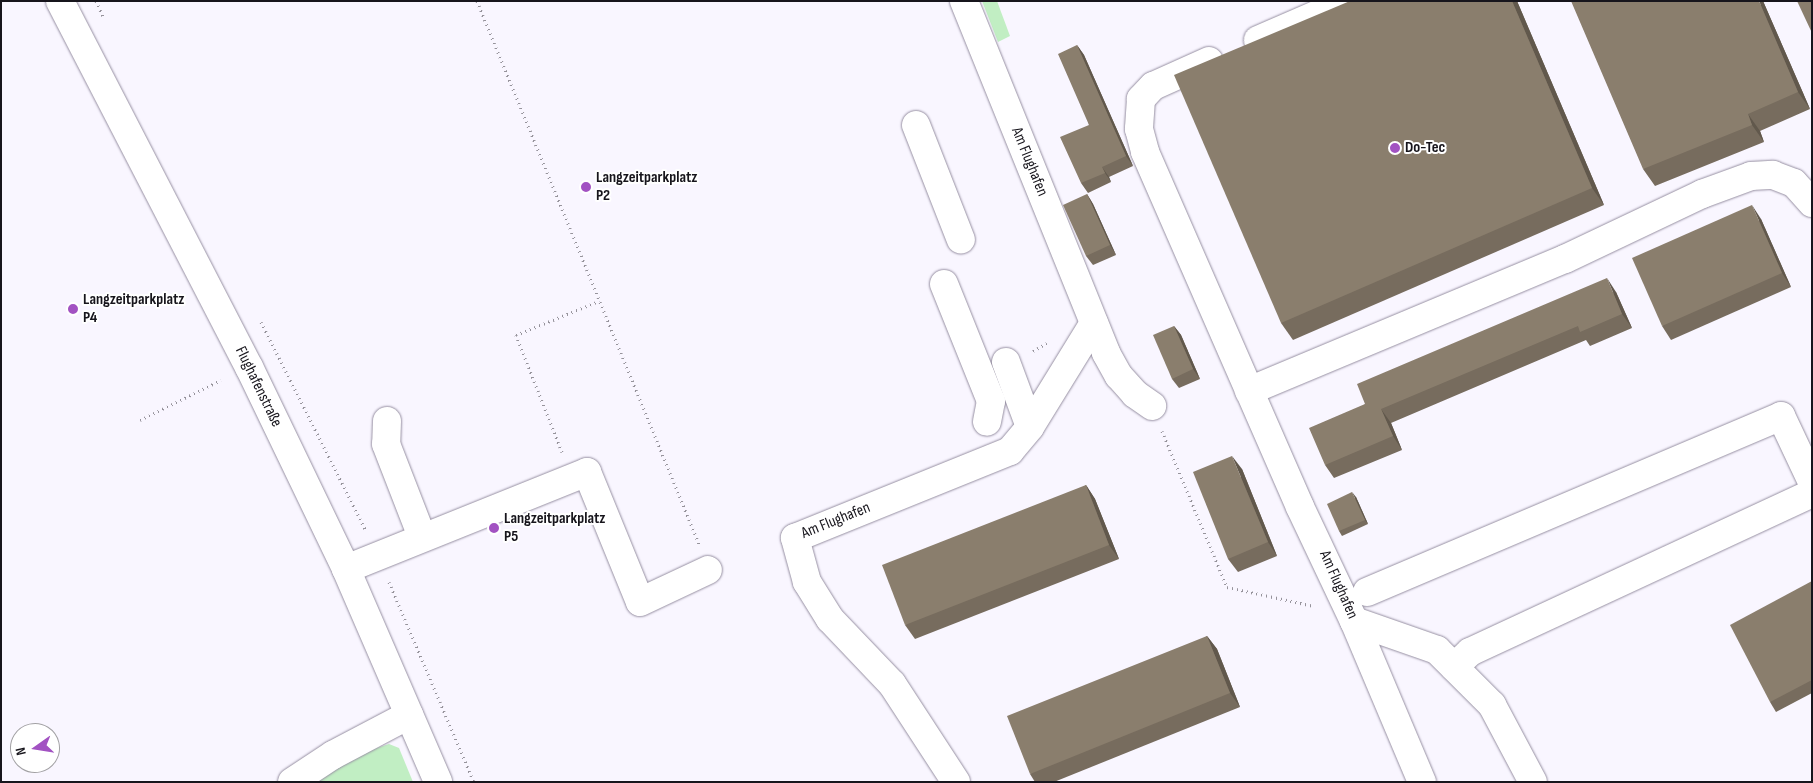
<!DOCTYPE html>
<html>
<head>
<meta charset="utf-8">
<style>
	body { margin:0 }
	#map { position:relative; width:1813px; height:783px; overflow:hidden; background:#f9f6ff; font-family:"Sofia Sans Condensed",sans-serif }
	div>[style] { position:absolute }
	.green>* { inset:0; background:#c1eec3 }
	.path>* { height:3px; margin-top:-1.5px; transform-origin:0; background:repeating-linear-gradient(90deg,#96939b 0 1px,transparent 0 5px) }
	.roads { filter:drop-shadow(0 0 1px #968fa2) drop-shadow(0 0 1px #968fa2) }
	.minor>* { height:28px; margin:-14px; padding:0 14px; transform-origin:14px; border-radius:14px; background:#fff }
	.wall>* { inset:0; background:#776c5e }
	.shaded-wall>* { inset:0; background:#61584c }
	.building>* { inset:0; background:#8a7e6d }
	.dots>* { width:14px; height:14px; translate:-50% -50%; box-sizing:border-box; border:2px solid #fff; border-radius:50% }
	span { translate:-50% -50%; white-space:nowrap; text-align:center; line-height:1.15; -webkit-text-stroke:4px #fff; paint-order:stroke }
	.poi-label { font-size:16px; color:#17151c; font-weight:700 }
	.left { translate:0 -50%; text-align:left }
	.street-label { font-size:16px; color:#17151c }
	.frame { position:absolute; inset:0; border:2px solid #17151c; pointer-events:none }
	.north { position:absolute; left:10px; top:723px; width:50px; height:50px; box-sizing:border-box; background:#fff; border:1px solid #a2a1a4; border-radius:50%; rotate:257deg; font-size:14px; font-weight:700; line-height:20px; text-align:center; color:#17151c }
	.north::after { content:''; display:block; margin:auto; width:18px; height:22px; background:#a252c2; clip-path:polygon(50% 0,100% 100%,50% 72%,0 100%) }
</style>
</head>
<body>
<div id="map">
	<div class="green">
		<div style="clip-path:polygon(982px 1px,997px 1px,1010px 36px,998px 42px)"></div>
		<div style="clip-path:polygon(389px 744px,399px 748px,413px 782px,314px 782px,352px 756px)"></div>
	</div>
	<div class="path">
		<div style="left:96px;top:1px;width:17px;rotate:65deg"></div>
		<div style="left:477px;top:1px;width:587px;rotate:67.76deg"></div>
		<div style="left:261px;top:322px;width:234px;rotate:63.3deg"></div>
		<div style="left:1033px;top:351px;width:16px;rotate:-30deg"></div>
		<div style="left:140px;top:420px;width:90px;rotate:-26.3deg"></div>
		<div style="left:1162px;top:431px;width:169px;rotate:67.4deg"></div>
		<div style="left:1227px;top:587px;width:89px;rotate:12.3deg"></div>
		<div style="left:562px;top:452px;width:126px;rotate:-111.5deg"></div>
		<div style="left:516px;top:335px;width:90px;rotate:-22.3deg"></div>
		<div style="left:389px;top:582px;width:217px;rotate:67deg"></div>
	</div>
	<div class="roads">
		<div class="minor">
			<div style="left:60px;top:1px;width:412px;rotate:62.7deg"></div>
			<div style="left:249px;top:367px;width:224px;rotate:64.3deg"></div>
			<div style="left:346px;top:569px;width:232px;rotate:66.6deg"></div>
			<div style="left:964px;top:1px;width:380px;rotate:68deg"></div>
			<div style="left:1106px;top:353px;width:26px;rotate:61deg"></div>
			<div style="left:1119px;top:376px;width:24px;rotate:48deg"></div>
			<div style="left:1135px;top:394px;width:21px;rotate:35deg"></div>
			<div style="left:1258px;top:40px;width:98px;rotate:-23.4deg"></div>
			<div style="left:1209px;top:61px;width:61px;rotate:155.9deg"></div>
			<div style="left:1153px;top:86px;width:18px;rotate:133deg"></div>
			<div style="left:1141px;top:99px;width:30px;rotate:94deg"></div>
			<div style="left:1139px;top:129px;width:24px;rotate:75deg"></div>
			<div style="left:1145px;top:152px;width:387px;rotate:66.4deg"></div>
			<div style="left:1300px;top:507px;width:126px;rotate:64.7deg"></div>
			<div style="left:1354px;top:621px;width:175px;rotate:67.1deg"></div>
			<div style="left:916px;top:125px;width:123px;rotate:68.6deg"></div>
			<div style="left:944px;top:284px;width:126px;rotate:68.1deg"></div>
			<div style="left:991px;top:401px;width:21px;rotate:101deg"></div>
			<div style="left:1006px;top:362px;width:69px;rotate:69.7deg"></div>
			<div style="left:1249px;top:391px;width:342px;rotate:-22.7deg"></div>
			<div style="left:1565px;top:259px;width:152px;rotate:-25.4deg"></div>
			<div style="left:1702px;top:194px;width:52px;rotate:-20.2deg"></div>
			<div style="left:1751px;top:176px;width:22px;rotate:-3deg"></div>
			<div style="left:1773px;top:175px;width:22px;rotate:21deg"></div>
			<div style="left:1794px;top:183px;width:27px;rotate:48deg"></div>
			<div style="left:387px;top:421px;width:23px;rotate:92deg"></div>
			<div style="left:386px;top:444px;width:100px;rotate:68.8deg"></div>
			<div style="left:346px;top:569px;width:260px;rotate:-21.9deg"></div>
			<div style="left:587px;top:472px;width:140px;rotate:67.8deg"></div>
			<div style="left:640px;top:602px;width:75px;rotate:-25.2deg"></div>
			<div style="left:1367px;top:592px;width:450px;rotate:-23deg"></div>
			<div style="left:1781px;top:416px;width:73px;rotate:64.8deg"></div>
			<div style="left:1354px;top:621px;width:88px;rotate:19.3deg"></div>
			<div style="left:1437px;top:650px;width:78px;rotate:45deg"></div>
			<div style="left:1492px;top:705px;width:87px;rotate:62deg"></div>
			<div style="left:1454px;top:667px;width:22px;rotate:-43deg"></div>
			<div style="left:1470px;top:652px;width:377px;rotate:-24.9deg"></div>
			<div style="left:292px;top:782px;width:49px;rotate:-33.4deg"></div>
			<div style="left:333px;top:755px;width:86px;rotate:-27.8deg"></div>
			<div style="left:956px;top:782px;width:117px;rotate:-123.1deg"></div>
			<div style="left:892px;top:684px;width:90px;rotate:-133.6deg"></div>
			<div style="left:830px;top:619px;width:44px;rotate:-121.9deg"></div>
			<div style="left:807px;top:582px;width:46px;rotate:-105.3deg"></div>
			<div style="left:795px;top:538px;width:232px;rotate:-22deg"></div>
			<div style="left:1010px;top:451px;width:31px;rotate:-50deg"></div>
			<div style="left:1030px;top:427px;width:122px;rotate:-58.4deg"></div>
		</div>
	</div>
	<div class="wall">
		<div style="clip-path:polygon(1350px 1px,1517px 1px,1604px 205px,1293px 340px,1281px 323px)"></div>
		<div style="clip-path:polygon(1763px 1px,1810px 109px,1760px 131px,1764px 142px,1655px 186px,1643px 169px)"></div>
		<div style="clip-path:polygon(1077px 45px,1084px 55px,1133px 166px,1109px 177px,1111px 182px,1088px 193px,1081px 183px,1089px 125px)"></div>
		<div style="clip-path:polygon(1087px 194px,1093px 204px,1116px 255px,1093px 265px,1086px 256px)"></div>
		<div style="clip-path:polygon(1761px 219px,1791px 287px,1671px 340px,1662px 326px)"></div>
		<div style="clip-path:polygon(1616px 292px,1632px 328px,1590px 346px,1586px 340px,1391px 423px,1402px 450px,1334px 478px,1325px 465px,1365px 404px)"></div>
		<div style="clip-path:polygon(1174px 326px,1181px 335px,1200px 379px,1179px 388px,1172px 379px)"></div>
		<div style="clip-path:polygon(1242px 469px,1277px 556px,1238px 572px,1228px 559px)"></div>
		<div style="clip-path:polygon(1086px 485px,1095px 499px,1119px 559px,915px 639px,905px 625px)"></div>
		<div style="clip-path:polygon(1356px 497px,1368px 524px,1342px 536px,1339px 531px)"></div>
		<div style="clip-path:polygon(1812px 581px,1812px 693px,1776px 712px,1770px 702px)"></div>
		<div style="clip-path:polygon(1207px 636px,1217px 649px,1240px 707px,1054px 782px,1035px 782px,1030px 774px)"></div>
	</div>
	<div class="shaded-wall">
		<div style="clip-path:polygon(1512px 1px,1517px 1px,1604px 205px,1592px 188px)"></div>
		<div style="clip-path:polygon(1759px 1px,1763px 1px,1810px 109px,1798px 92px)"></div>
		<div style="clip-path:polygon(1077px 45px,1084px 55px,1133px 166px,1126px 156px)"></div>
		<div style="clip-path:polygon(1748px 114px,1760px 131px,1764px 142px,1752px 125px)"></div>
		<div style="clip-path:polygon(1102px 167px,1109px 177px,1111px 182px,1105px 173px)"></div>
		<div style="clip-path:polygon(1087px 194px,1093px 204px,1116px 255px,1110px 245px)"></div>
		<div style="clip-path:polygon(1752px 205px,1761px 219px,1791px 287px,1782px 273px)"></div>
		<div style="clip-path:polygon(1607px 278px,1616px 292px,1632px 328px,1622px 314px)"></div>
		<div style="clip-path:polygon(1174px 326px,1181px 335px,1200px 379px,1193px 369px)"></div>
		<div style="clip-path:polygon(1381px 409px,1391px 423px,1402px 450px,1393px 436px)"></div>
		<div style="clip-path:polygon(1232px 456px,1242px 469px,1277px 556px,1268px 542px)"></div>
		<div style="clip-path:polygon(1086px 485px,1095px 499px,1119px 559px,1109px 545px)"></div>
		<div style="clip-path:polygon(1352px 492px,1356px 497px,1368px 524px,1365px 520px)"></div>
		<div style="clip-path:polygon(1207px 636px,1217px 649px,1240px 707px,1230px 693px)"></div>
	</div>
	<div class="building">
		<div style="clip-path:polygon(1350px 1px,1512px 1px,1592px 188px,1281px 323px,1174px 75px)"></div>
		<div style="clip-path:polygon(1571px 1px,1759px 1px,1798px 92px,1748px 114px,1752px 125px,1643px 169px)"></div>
		<div style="clip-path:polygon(1797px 1px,1812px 1px,1812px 33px)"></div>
		<div style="clip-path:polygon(1077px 45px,1126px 156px,1102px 167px,1105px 173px,1081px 183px,1060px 137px,1089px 125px,1058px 54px)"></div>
		<div style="clip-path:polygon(1087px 194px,1110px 245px,1086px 256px,1063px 205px)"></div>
		<div style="clip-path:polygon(1752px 205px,1782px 273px,1662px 326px,1632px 258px)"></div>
		<div style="clip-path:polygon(1607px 278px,1622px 314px,1580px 332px,1578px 326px,1381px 409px,1393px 436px,1325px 465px,1309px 428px,1365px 404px,1357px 384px)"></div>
		<div style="clip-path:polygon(1174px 326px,1193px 369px,1172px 379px,1153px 335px)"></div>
		<div style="clip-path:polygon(1232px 456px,1268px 542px,1228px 559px,1193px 472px)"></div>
		<div style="clip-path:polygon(1086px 485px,1109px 545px,905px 625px,882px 565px)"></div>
		<div style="clip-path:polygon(1352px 492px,1365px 520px,1339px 531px,1327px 504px)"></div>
		<div style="clip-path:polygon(1812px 581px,1812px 680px,1770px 702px,1730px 625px)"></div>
		<div style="clip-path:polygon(1207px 636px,1230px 693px,1030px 774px,1007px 716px)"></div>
	</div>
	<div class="dots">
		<div style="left:1395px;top:148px;background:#a252c2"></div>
		<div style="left:586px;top:187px;background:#a252c2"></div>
		<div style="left:73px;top:309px;background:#a252c2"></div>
		<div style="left:494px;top:528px;background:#a252c2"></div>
	</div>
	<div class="poi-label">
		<span class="left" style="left:1405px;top:148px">Do-Tec</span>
		<span class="left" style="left:596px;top:187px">Langzeitparkplatz<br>P2</span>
		<span class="left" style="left:83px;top:309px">Langzeitparkplatz<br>P4</span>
		<span class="left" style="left:504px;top:528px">Langzeitparkplatz<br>P5</span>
	</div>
	<div class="street-label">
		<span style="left:1029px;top:162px;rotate:68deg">Am Flughafen</span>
		<span style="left:258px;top:387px;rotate:64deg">Flughafenstraße</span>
		<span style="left:836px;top:521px;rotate:-22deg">Am Flughafen</span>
		<span style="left:1338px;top:585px;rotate:66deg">Am Flughafen</span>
	</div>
	<div class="frame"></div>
	<div class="north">N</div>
</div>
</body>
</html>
